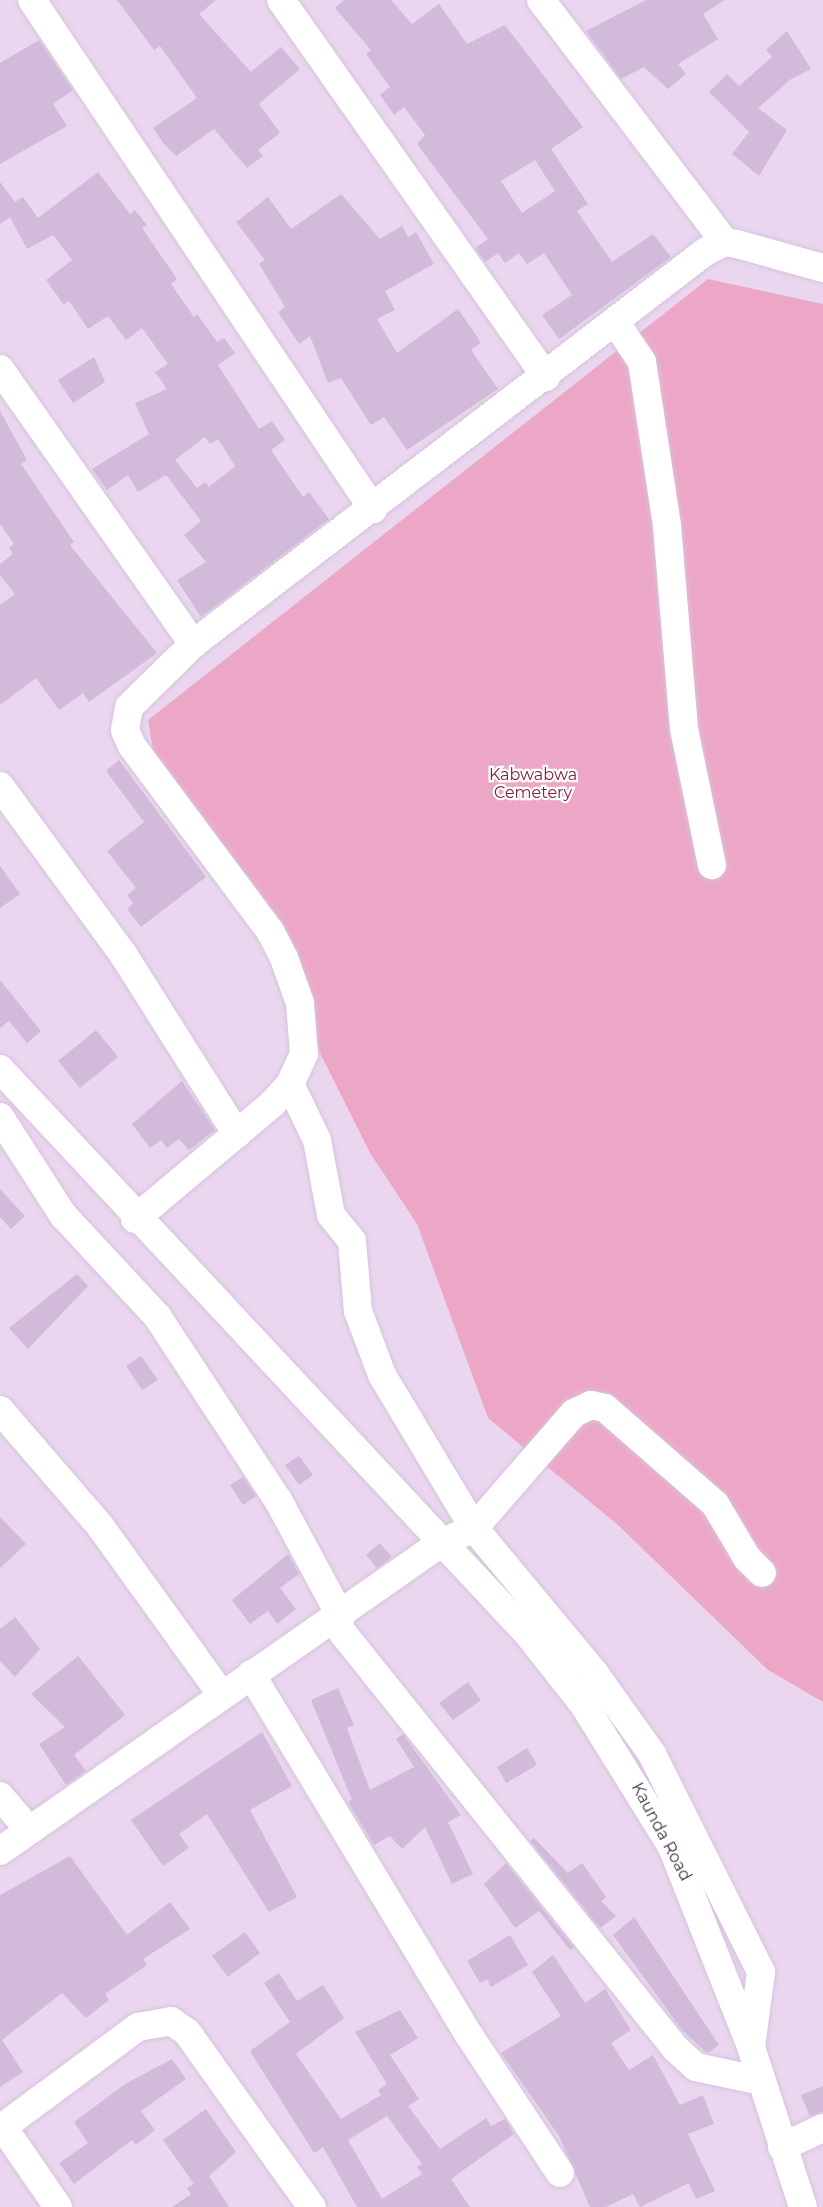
<!DOCTYPE html>
<html>
<head>
<meta charset="utf-8">
<style>
	body { margin:0 }
	#map { position:relative; width:823px; height:2207px; overflow:hidden; background:#f0e3f4; font-family:Montserrat,sans-serif }
	div>[style] { position:absolute }
	.residential>* { inset:0; background:#ead7ef }
	.green>* { inset:0; background:#eda7c6 }
	.building>* { inset:0; background:#d1bada }
	.roads { filter:drop-shadow(0 0 2px #d8c2de) drop-shadow(0 0 2px #d8c2de) }
	.minor>* { height:28px; margin:-14px; padding:0 14px; transform-origin:14px; border-radius:14px; background:#fff }
	span { translate:-50% -50%; white-space:nowrap; text-align:center; line-height:1.15; -webkit-text-stroke:4.5px #fff; paint-order:stroke }
	.park-label { font-size:16px; color:#7e203a }
	.street-label { font-size:16px; color:#413346 }
</style>
</head>
<body>
<div id="map">
	<div class="residential">
		<div style="clip-path:polygon(0 0,823px 0,823px 2207px,0 2207px)"></div>
	</div>
	<div class="green">
		<div style="clip-path:polygon(708px 279px,823px 304px,823px 1702px,768px 1670px,618px 1525px,488px 1418px,417px 1224px,370px 1153px,313px 1039px,301px 961px,251px 882px,157px 774px,148px 720px)"></div>
	</div>
	<div class="building">
		<div style="clip-path:polygon(117px 0,216px 0,199px 14px,251px 72px,281px 47px,300px 69px,259px 104px,280px 133px,258px 150px,263px 156px,247px 168px,214px 129px,176px 156px,164px 144px,153px 128px,197px 98px,160px 46px,154px 50px)"></div>
		<div style="clip-path:polygon(evenodd,344px 0,391px 0,412px 24px,439px 4px,467px 44px,505px 25px,583px 127px,551px 149px,588px 204px,577px 211px,612px 262px,653px 234px,671px 257px,559px 339px,542px 315px,572px 295px,544px 253px,527px 264px,519px 253px,505px 263px,498px 253px,485px 262px,475px 248px,488px 239px,417px 144px,425px 135px,404px 107px,394px 115px,380px 95px,390px 87px,366px 54px,371px 50px,335px 8px,344px 0,535px 160px,555px 191px,522px 213px,501px 181px,535px 160px)"></div>
		<div style="clip-path:polygon(646px 0,725px 0,703px 14px,718px 39px,678px 64px,686px 74px,668px 89px,644px 67px,621px 79px,586px 31px)"></div>
		<div style="clip-path:polygon(787px 31px,811px 69px,791px 79px,758px 108px,787px 130px,759px 176px,732px 154px,749px 132px,709px 92px,727px 74px,739px 86px,772px 57px,766px 50px)"></div>
		<div style="clip-path:polygon(39px 40px,73px 90px,53px 104px,67px 126px,0 164px,0 63px)"></div>
		<div style="clip-path:polygon(evenodd,98px 172px,130px 214px,135px 210px,147px 225px,142px 228px,177px 279px,171px 284px,194px 317px,197px 314px,217px 342px,224px 338px,235px 353px,218px 365px,259px 429px,272px 421px,285px 440px,271px 450px,303px 497px,309px 492px,329px 519px,201px 617px,177px 580px,206px 562px,184px 535px,201px 521px,166px 475px,138px 492px,128px 475px,107px 490px,92px 469px,149px 434px,135px 403px,167px 389px,155px 372px,168px 364px,142px 328px,126px 340px,108px 316px,88px 329px,69px 301px,64px 305px,46px 280px,72px 260px,53px 235px,27px 249px,10px 217px,0 224px,0 182px,15px 202px,23px 197px,38px 218px,98px 172px,205px 437px,210px 444px,218px 439px,235px 466px,209px 487px,205px 482px,197px 488px,175px 460px,205px 437px)"></div>
		<div style="clip-path:polygon(341px 194px,380px 239px,402px 226px,408px 237px,416px 232px,434px 264px,385px 291px,395px 310px,377px 319px,397px 353px,458px 309px,478px 338px,480px 343px,471px 350px,498px 389px,407px 450px,384px 417px,371px 425px,341px 378px,328px 383px,310px 336px,299px 344px,278px 312px,285px 307px,259px 264px,265px 260px,236px 222px,268px 197px,291px 229px)"></div>
		<div style="clip-path:polygon(94px 357px,105px 382px,73px 403px,58px 380px)"></div>
		<div style="clip-path:polygon(0 411px,27px 460px,21px 464px,74px 542px,70px 545px,157px 653px,89px 702px,83px 693px,59px 710px,36px 678px,0 705px,0 605px,15px 594px,0 575px,0 564px,13px 554px,9px 548px,14px 544px,0 524px)"></div>
		<div style="clip-path:polygon(119px 760px,206px 877px,141px 927px,127px 909px,133px 903px,127px 895px,136px 888px,107px 851px,144px 822px,106px 771px)"></div>
		<div style="clip-path:polygon(0 866px,20px 894px,0 908px)"></div>
		<div style="clip-path:polygon(0 980px,41px 1031px,27px 1043px,9px 1021px,0 1028px)"></div>
		<div style="clip-path:polygon(96px 1030px,118px 1057px,80px 1088px,58px 1061px)"></div>
		<div style="clip-path:polygon(182px 1081px,215px 1130px,189px 1150px,179px 1139px,167px 1148px,161px 1140px,150px 1148px,132px 1124px)"></div>
		<div style="clip-path:polygon(0 1189px,25px 1216px,11px 1229px,0 1217px)"></div>
		<div style="clip-path:polygon(77px 1274px,88px 1286px,28px 1349px,9px 1328px)"></div>
		<div style="clip-path:polygon(141px 1356px,158px 1380px,142px 1390px,126px 1366px)"></div>
		<div style="clip-path:polygon(299px 1456px,313px 1475px,299px 1485px,285px 1465px)"></div>
		<div style="clip-path:polygon(243px 1477px,256px 1496px,243px 1505px,230px 1485px)"></div>
		<div style="clip-path:polygon(0 1517px,26px 1544px,0 1568px)"></div>
		<div style="clip-path:polygon(380px 1543px,392px 1557px,377px 1568px,366px 1555px)"></div>
		<div style="clip-path:polygon(288px 1554px,299px 1574px,280px 1588px,296px 1609px,277px 1624px,268px 1611px,250px 1624px,232px 1600px)"></div>
		<div style="clip-path:polygon(15px 1617px,40px 1649px,15px 1677px,0 1661px,0 1629px)"></div>
		<div style="clip-path:polygon(78px 1656px,125px 1715px,74px 1755px,86px 1771px,66px 1785px,39px 1744px,65px 1727px,31px 1694px)"></div>
		<div style="clip-path:polygon(468px 1682px,481px 1700px,453px 1720px,439px 1703px)"></div>
		<div style="clip-path:polygon(338px 1688px,354px 1725px,347px 1728px,370px 1790px,414px 1767px,396px 1739px,403px 1734px,461px 1815px,448px 1822px,473px 1874px,452px 1884px,425px 1827px,402px 1849px,390px 1836px,374px 1845px,348px 1802px,352px 1800px,311px 1700px)"></div>
		<div style="clip-path:polygon(262px 1732px,292px 1786px,250px 1810px,297px 1897px,269px 1912px,207px 1814px,179px 1834px,189px 1848px,163px 1866px,131px 1820px)"></div>
		<div style="clip-path:polygon(527px 1748px,537px 1765px,506px 1783px,497px 1767px)"></div>
		<div style="clip-path:polygon(534px 1838px,568px 1873px,582px 1863px,606px 1897px,601px 1901px,616px 1916px,600px 1928px,530px 1841px)"></div>
		<div style="clip-path:polygon(70px 1856px,127px 1935px,170px 1902px,190px 1929px,143px 1959px,147px 1965px,105px 1994px,109px 2000px,86px 2018px,62px 1993px,2px 2040px,23px 2072px,0 2087px,0 1895px)"></div>
		<div style="clip-path:polygon(506px 1863px,574px 1948px,570px 1950px,539px 1911px,515px 1928px,484px 1884px)"></div>
		<div style="clip-path:polygon(634px 1917px,719px 2045px,707px 2053px,682px 2030px,613px 1935px)"></div>
		<div style="clip-path:polygon(245px 1932px,260px 1953px,228px 1977px,212px 1956px)"></div>
		<div style="clip-path:polygon(510px 1935px,528px 1965px,491px 1987px,487px 1979px,480px 1983px,467px 1961px)"></div>
		<div style="clip-path:polygon(553px 1955px,585px 2003px,605px 1989px,631px 2030px,611px 2043px,629px 2070px,653px 2055px,680px 2105px,703px 2095px,714px 2124px,688px 2134px,715px 2191px,696px 2199px,689px 2183px,640px 2207px,633px 2194px,606px 2207px,590px 2207px,559px 2136px,501px 2053px,561px 2016px,532px 1972px)"></div>
		<div style="clip-path:polygon(evenodd,279px 1973px,297px 2001px,323px 1985px,344px 2018px,296px 2054px,341px 2119px,381px 2095px,378px 2090px,387px 2084px,355px 2032px,400px 2010px,418px 2038px,390px 2055px,419px 2099px,408px 2106px,440px 2149px,486px 2118px,491px 2126px,505px 2119px,514px 2134px,451px 2179px,470px 2207px,357px 2207px,323px 2147px,314px 2153px,250px 2051px,290px 2022px,264px 1983px,279px 1973px,387px 2116px,422px 2164px,417px 2167px,422px 2174px,382px 2199px,348px 2140px,387px 2116px)"></div>
		<div style="clip-path:polygon(172px 2059px,186px 2079px,141px 2111px,155px 2130px,136px 2145px,132px 2140px,74px 2184px,59px 2163px,88px 2143px,74px 2122px,125px 2084px)"></div>
		<div style="clip-path:polygon(823px 2086px,823px 2112px,810px 2116px,801px 2095px)"></div>
		<div style="clip-path:polygon(206px 2109px,236px 2152px,209px 2176px,229px 2207px,172px 2207px,191px 2194px,187px 2188px,194px 2184px,163px 2140px)"></div>
	</div>
	<div class="roads">
		<div class="minor">
			<div style="left:32px;top:0;width:613px;rotate:56.18deg"></div>
			<div style="left:281px;top:0;width:461px;rotate:54.9deg"></div>
			<div style="left:541px;top:0;width:304px;rotate:52.8deg"></div>
			<div style="left:616px;top:323px;width:47px;rotate:56.3deg"></div>
			<div style="left:642px;top:362px;width:166px;rotate:81.3deg"></div>
			<div style="left:667px;top:526px;width:204px;rotate:85.2deg"></div>
			<div style="left:684px;top:729px;width:139px;rotate:78.4deg"></div>
			<div style="left:0;top:369px;width:336px;rotate:54.9deg"></div>
			<div style="left:0;top:786px;width:208px;rotate:53.8deg"></div>
			<div style="left:123px;top:954px;width:213px;rotate:57.7deg"></div>
			<div style="left:0;top:1069px;width:773px;rotate:46.94deg"></div>
			<div style="left:528px;top:1634px;width:90px;rotate:51.7deg"></div>
			<div style="left:584px;top:1705px;width:167px;rotate:58.2deg"></div>
			<div style="left:672px;top:1847px;width:215px;rotate:68.4deg"></div>
			<div style="left:751px;top:2047px;width:168px;rotate:72deg"></div>
			<div style="left:290px;top:1084px;width:62px;rotate:64.3deg"></div>
			<div style="left:317px;top:1140px;width:76px;rotate:79.4deg"></div>
			<div style="left:331px;top:1215px;width:33px;rotate:51deg"></div>
			<div style="left:352px;top:1241px;width:70px;rotate:85.1deg"></div>
			<div style="left:358px;top:1311px;width:68px;rotate:69.4deg"></div>
			<div style="left:382px;top:1375px;width:179px;rotate:59deg"></div>
			<div style="left:474px;top:1528px;width:190px;rotate:50.3deg"></div>
			<div style="left:595px;top:1674px;width:98px;rotate:54.5deg"></div>
			<div style="left:652px;top:1754px;width:244px;rotate:63.4deg"></div>
			<div style="left:761px;top:1972px;width:76px;rotate:97.6deg"></div>
			<div style="left:0;top:1117px;width:117px;rotate:57.3deg"></div>
			<div style="left:63px;top:1215px;width:138px;rotate:47.1deg"></div>
			<div style="left:157px;top:1316px;width:220px;rotate:56.7deg"></div>
			<div style="left:278px;top:1500px;width:133px;rotate:61.7deg"></div>
			<div style="left:135px;top:1219px;width:180px;rotate:-40deg"></div>
			<div style="left:273px;top:1103px;width:25px;rotate:-48deg"></div>
			<div style="left:290px;top:1084px;width:33px;rotate:-65deg"></div>
			<div style="left:304px;top:1054px;width:51px;rotate:-94.5deg"></div>
			<div style="left:300px;top:1003px;width:48px;rotate:-109.6deg"></div>
			<div style="left:284px;top:958px;width:30px;rotate:-117deg"></div>
			<div style="left:270px;top:931px;width:231px;rotate:-126.7deg"></div>
			<div style="left:132px;top:746px;width:17px;rotate:-114deg"></div>
			<div style="left:125px;top:730px;width:23px;rotate:-80deg"></div>
			<div style="left:129px;top:707px;width:90px;rotate:-44.5deg"></div>
			<div style="left:193px;top:644px;width:645px;rotate:-37.44deg"></div>
			<div style="left:705px;top:252px;width:22px;rotate:-27deg"></div>
			<div style="left:725px;top:242px;width:12px;rotate:9deg"></div>
			<div style="left:737px;top:244px;width:89px;rotate:15.6deg"></div>
			<div style="left:0;top:1410px;width:153px;rotate:49.2deg"></div>
			<div style="left:100px;top:1526px;width:207px;rotate:54.2deg"></div>
			<div style="left:334px;top:1622px;width:547px;rotate:51.31deg"></div>
			<div style="left:676px;top:2049px;width:27px;rotate:42deg"></div>
			<div style="left:696px;top:2067px;width:67px;rotate:12deg"></div>
			<div style="left:251px;top:1674px;width:422px;rotate:58.9deg"></div>
			<div style="left:469px;top:2035px;width:165px;rotate:56.6deg"></div>
			<div style="left:0;top:1796px;width:45px;rotate:49.5deg"></div>
			<div style="left:0;top:1851px;width:538px;rotate:-34.93deg"></div>
			<div style="left:441px;top:1543px;width:36px;rotate:-24deg"></div>
			<div style="left:474px;top:1528px;width:152px;rotate:-49deg"></div>
			<div style="left:574px;top:1413px;width:19px;rotate:-25deg"></div>
			<div style="left:591px;top:1405px;width:14px;rotate:12deg"></div>
			<div style="left:605px;top:1408px;width:146px;rotate:41.1deg"></div>
			<div style="left:715px;top:1504px;width:63px;rotate:59.3deg"></div>
			<div style="left:747px;top:1558px;width:21px;rotate:45deg"></div>
			<div style="left:3px;top:2127px;width:97px;rotate:55.5deg"></div>
			<div style="left:0;top:2129px;width:172px;rotate:-36.5deg"></div>
			<div style="left:138px;top:2027px;width:34px;rotate:-10deg"></div>
			<div style="left:171px;top:2021px;width:19px;rotate:35deg"></div>
			<div style="left:187px;top:2032px;width:215px;rotate:54.5deg"></div>
			<div style="left:782px;top:2147px;width:45px;rotate:-24.9deg"></div>
		</div>
	</div>
	<div class="park-label">
		<span style="left:533px;top:784px">Kabwabwa<br>Cemetery</span>
	</div>
	<div class="street-label">
		<span style="left:661px;top:1832px;rotate:62deg">Kaunda Road</span>
	</div>
</div>
</body>
</html>
